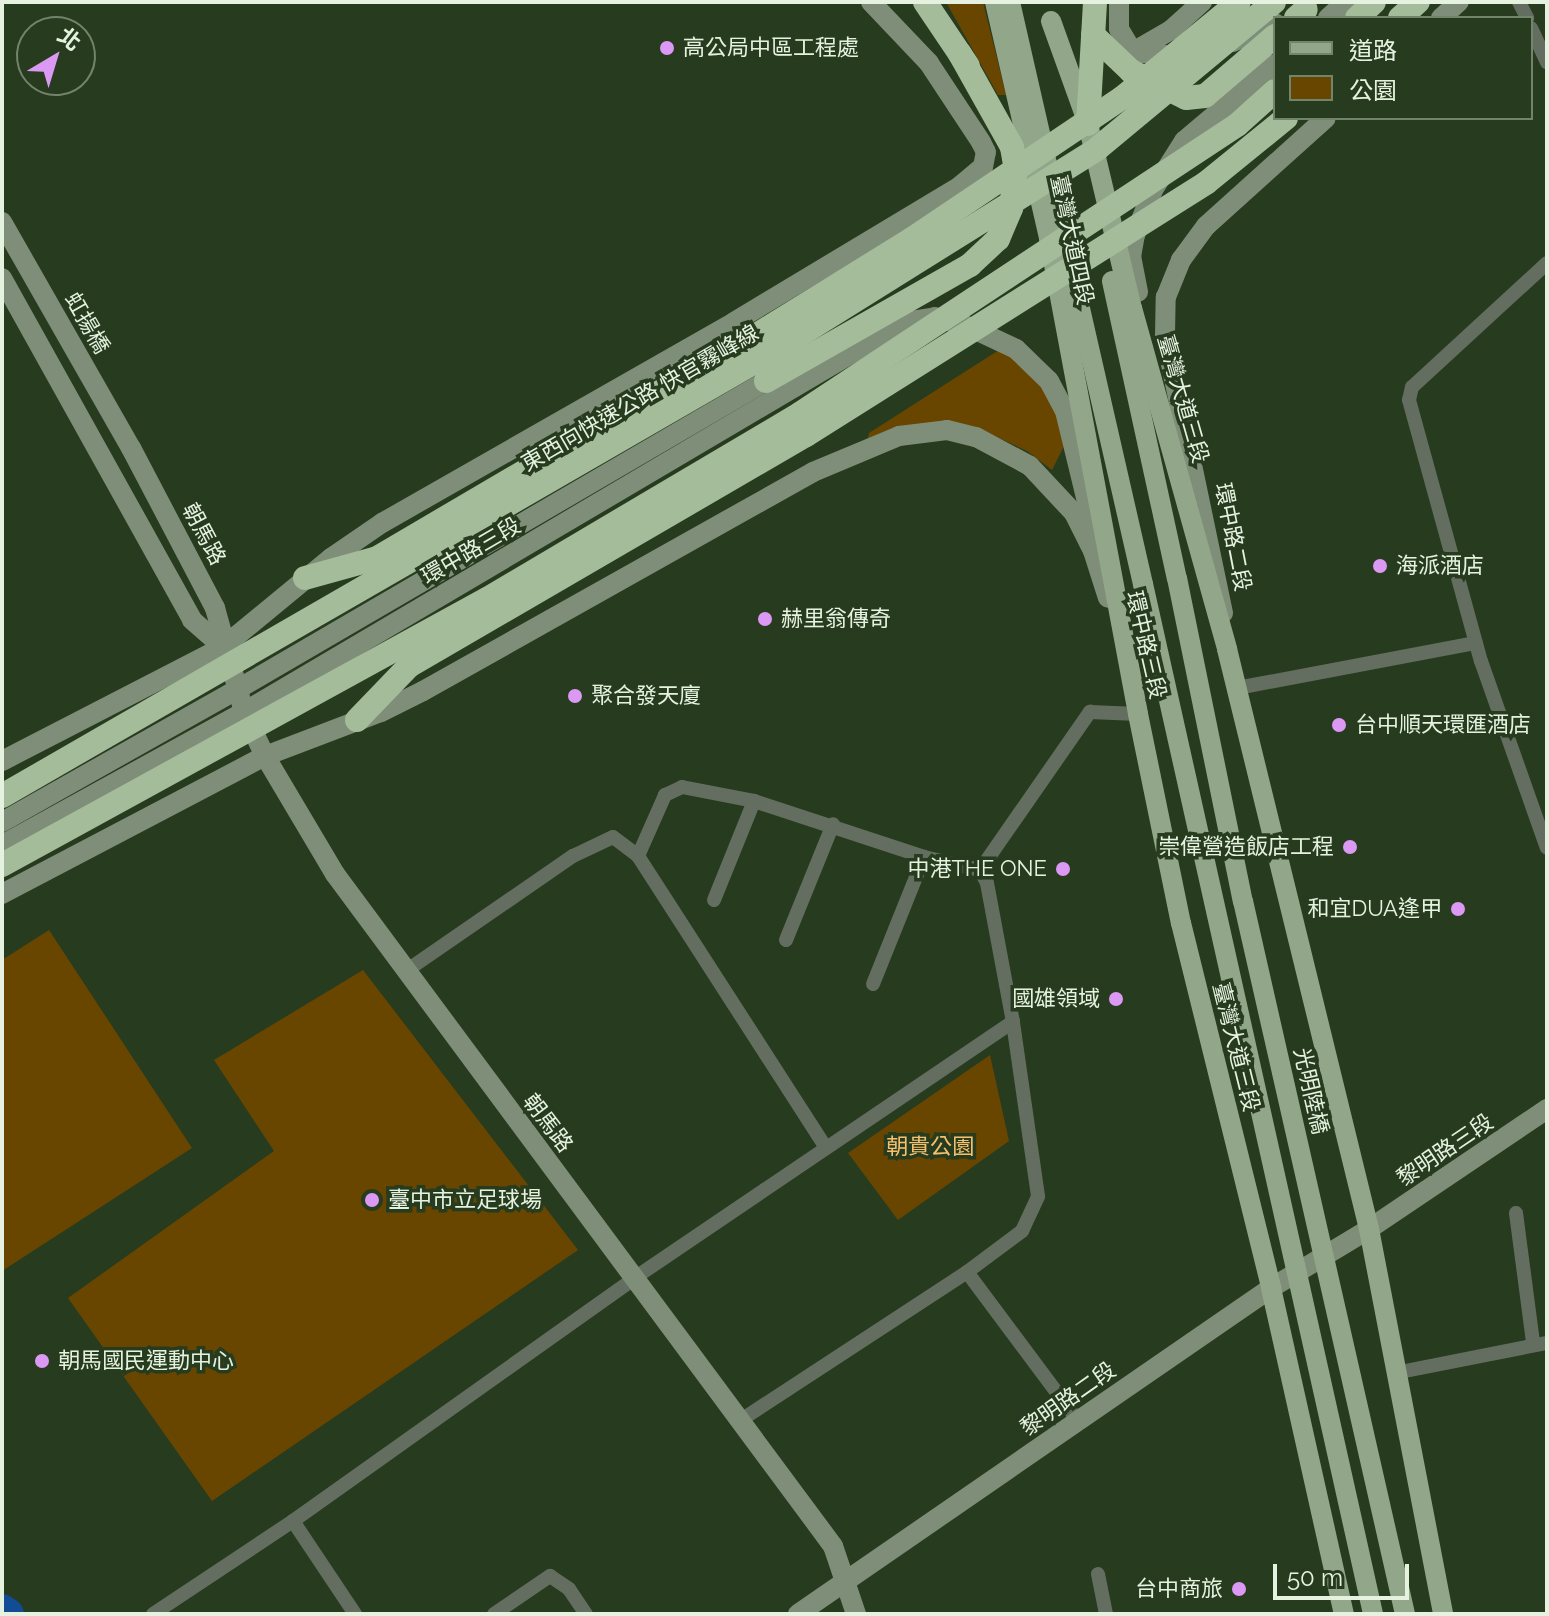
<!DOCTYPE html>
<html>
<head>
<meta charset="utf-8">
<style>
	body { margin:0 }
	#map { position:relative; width:1549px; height:1616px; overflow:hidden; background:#273b1f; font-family:Raleway,"Noto Sans TC",sans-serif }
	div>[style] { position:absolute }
	.green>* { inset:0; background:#694600 }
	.river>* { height:32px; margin:-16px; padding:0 16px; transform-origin:16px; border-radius:16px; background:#114c95 }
	.street>* { height:14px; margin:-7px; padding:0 7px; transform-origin:7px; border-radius:7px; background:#646e60 }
	.secondary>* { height:20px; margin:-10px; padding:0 10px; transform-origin:10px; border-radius:10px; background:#7e8e78 }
	.primary>* { height:20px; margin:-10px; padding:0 10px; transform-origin:10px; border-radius:10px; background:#92a68a }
	.highway>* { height:24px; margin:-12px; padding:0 12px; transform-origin:12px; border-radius:12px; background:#a4bc9a }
	.primary-bridge>* { height:20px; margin:-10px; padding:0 10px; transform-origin:10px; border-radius:10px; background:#92a68a }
	.highway-bridge>* { height:24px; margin:-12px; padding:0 12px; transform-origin:12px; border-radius:12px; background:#a4bc9a }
	.dots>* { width:22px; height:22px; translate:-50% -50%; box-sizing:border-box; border:4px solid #273b1f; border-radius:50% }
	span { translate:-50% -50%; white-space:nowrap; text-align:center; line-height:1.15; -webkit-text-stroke:7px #273b1f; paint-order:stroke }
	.poi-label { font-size:22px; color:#e5f2e0 }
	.left { translate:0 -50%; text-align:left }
	.right { translate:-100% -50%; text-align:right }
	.street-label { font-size:22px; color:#e5f2e0 }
	.park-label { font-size:22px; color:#f6c06d }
	.frame { position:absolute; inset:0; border:4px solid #e5f2e0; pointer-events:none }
	.legend { position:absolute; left:1273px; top:16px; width:260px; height:104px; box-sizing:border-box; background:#273b1f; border:2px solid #73846c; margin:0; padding:10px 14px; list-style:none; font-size:24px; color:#e5f2e0 }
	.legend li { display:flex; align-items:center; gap:16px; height:40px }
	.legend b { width:40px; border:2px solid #73846c }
	.north { position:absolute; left:16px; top:16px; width:80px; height:80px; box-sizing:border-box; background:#273b1f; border:2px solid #73846c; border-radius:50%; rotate:38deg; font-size:22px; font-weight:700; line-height:32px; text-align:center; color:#e5f2e0 }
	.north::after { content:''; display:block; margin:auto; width:28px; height:36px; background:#dc99f4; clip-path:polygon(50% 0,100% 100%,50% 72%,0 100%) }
	.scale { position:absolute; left:1273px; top:1564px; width:136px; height:36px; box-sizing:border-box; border:4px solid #e5f2e0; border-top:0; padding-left:10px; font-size:24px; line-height:28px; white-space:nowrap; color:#e5f2e0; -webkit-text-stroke:6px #273b1f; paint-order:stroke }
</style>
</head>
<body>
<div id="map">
	<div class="green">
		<div style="clip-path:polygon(946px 2px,983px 2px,1006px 95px,998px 95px)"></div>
		<div style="clip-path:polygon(999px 350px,1012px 356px,1048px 390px,1068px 438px,1052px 470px,1027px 451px,988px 433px,867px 442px,869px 433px)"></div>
		<div style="clip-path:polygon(49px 930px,192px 1148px,2px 1271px,2px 960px)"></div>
		<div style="clip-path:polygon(363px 970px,578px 1250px,212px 1501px,68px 1298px,274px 1151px,214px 1060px)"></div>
		<div style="clip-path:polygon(990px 1055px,1009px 1141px,898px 1220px,848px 1153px)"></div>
	</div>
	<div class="river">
		<div style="left:2px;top:1610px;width:7px;rotate:34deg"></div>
	</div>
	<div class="street">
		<div style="left:1519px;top:2px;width:18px;rotate:63deg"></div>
		<div style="left:1531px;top:28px;width:38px;rotate:65deg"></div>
		<div style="left:1547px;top:263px;width:183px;rotate:137.4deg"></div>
		<div style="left:1412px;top:387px;width:13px;rotate:103deg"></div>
		<div style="left:1409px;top:400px;width:271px;rotate:74.6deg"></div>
		<div style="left:1481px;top:661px;width:198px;rotate:70.6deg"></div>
		<div style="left:1237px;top:688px;width:243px;rotate:-10.7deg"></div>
		<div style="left:638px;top:856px;width:67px;rotate:-66.1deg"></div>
		<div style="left:665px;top:795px;width:19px;rotate:-25deg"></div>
		<div style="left:682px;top:787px;width:73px;rotate:11deg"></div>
		<div style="left:754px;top:801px;width:179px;rotate:18.2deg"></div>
		<div style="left:924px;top:857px;width:57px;rotate:13.1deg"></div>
		<div style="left:980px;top:870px;width:193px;rotate:-55.2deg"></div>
		<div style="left:1090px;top:712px;width:48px;rotate:2.4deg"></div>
		<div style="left:714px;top:900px;width:107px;rotate:-68deg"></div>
		<div style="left:786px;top:940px;width:125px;rotate:-67.9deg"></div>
		<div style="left:406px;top:971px;width:203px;rotate:-34.6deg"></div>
		<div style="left:573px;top:856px;width:44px;rotate:-25.4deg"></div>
		<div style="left:613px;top:837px;width:31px;rotate:37deg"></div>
		<div style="left:638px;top:856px;width:347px;rotate:57.2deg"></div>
		<div style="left:873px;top:984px;width:137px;rotate:-68.1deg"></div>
		<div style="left:1516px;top:1213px;width:131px;rotate:82.5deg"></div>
		<div style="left:967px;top:1272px;width:186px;rotate:53.3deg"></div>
		<div style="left:1395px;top:1373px;width:155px;rotate:-11.2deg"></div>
		<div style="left:741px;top:1420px;width:270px;rotate:-33.2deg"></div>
		<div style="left:967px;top:1272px;width:69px;rotate:-36.7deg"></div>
		<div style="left:1022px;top:1231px;width:38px;rotate:-65deg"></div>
		<div style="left:1038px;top:1196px;width:176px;rotate:-98.2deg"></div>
		<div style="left:1013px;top:1022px;width:141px;rotate:-100.6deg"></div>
		<div style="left:987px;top:883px;width:15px;rotate:-118deg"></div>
		<div style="left:293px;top:1521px;width:112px;rotate:56.3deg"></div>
		<div style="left:1098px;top:1574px;width:41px;rotate:78.7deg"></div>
		<div style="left:153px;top:1614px;width:168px;rotate:-33.6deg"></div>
		<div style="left:293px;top:1521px;width:417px;rotate:-35.4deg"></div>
		<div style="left:633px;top:1279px;width:459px;rotate:-34.1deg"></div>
		<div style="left:494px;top:1614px;width:68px;rotate:-34.2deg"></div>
		<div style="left:550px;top:1576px;width:23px;rotate:34deg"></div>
		<div style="left:569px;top:1589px;width:30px;rotate:56deg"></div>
	</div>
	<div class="secondary">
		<div style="left:1119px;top:2px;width:27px;rotate:90deg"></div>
		<div style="left:1119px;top:29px;width:27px;rotate:59deg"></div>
		<div style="left:1328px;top:18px;width:24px;rotate:-42deg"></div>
		<div style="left:1441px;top:18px;width:24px;rotate:-42deg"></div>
		<div style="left:1233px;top:42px;width:46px;rotate:-24.3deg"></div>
		<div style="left:1133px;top:52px;width:52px;rotate:5.5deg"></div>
		<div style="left:1133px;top:52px;width:44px;rotate:-30.1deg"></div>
		<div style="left:1171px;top:30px;width:42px;rotate:-42.1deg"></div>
		<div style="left:2px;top:222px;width:260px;rotate:60.3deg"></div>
		<div style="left:131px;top:448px;width:181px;rotate:62.3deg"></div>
		<div style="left:215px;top:608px;width:108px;rotate:74.4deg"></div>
		<div style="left:244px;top:712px;width:49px;rotate:64.5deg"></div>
		<div style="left:265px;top:756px;width:137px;rotate:59.3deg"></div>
		<div style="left:335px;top:874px;width:836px;rotate:53.46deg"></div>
		<div style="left:833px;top:1546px;width:72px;rotate:71.3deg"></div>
		<div style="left:2px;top:278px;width:391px;rotate:60.9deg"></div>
		<div style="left:192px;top:620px;width:41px;rotate:41.1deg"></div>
		<div style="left:1138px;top:292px;width:36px;rotate:-101deg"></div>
		<div style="left:1131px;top:257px;width:22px;rotate:-80deg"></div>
		<div style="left:1135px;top:235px;width:48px;rotate:-68.2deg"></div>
		<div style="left:1153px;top:190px;width:58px;rotate:-57.7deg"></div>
		<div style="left:1184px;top:141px;width:119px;rotate:-40.2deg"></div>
		<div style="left:1223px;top:613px;width:283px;rotate:-101.8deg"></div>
		<div style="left:1165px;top:336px;width:39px;rotate:-89deg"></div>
		<div style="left:1166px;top:297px;width:40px;rotate:-68deg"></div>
		<div style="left:1181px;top:260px;width:42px;rotate:-53.7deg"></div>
		<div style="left:1206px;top:226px;width:161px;rotate:-42deg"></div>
		<div style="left:2px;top:761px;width:249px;rotate:-27.3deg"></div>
		<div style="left:223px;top:647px;width:140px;rotate:-39.5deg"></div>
		<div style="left:331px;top:558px;width:62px;rotate:-34.5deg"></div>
		<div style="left:382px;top:523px;width:405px;rotate:-29.7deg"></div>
		<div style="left:734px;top:322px;width:264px;rotate:-31deg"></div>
		<div style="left:960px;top:186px;width:30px;rotate:-40deg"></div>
		<div style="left:983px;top:167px;width:15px;rotate:-79deg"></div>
		<div style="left:986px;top:152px;width:11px;rotate:-117deg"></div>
		<div style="left:981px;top:142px;width:95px;rotate:-123.4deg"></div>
		<div style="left:929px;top:63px;width:84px;rotate:-133.6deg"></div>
		<div style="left:2px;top:822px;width:271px;rotate:-29.4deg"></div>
		<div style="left:238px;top:689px;width:611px;rotate:-30.26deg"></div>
		<div style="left:2px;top:845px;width:276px;rotate:-28.8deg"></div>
		<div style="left:244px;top:712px;width:767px;rotate:-30.54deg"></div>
		<div style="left:905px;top:322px;width:30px;rotate:-9deg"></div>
		<div style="left:935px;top:317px;width:33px;rotate:16deg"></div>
		<div style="left:967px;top:326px;width:54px;rotate:25.1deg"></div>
		<div style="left:1016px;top:349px;width:46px;rotate:44.1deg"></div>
		<div style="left:1049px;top:381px;width:34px;rotate:62deg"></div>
		<div style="left:1065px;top:411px;width:136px;rotate:76.4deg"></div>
		<div style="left:2px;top:894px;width:297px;rotate:-27.7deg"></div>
		<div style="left:265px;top:756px;width:124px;rotate:-20.8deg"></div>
		<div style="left:381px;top:712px;width:47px;rotate:-26.6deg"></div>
		<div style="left:423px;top:691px;width:447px;rotate:-29.3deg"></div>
		<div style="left:813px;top:472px;width:93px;rotate:-22.7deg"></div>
		<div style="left:899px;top:436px;width:48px;rotate:-7.1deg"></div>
		<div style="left:947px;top:430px;width:30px;rotate:14deg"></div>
		<div style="left:976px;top:437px;width:61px;rotate:28.2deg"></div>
		<div style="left:1030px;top:466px;width:64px;rotate:46.9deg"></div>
		<div style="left:1074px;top:513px;width:42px;rotate:63.4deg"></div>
		<div style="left:1093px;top:551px;width:49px;rotate:72.3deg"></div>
		<div style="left:798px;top:1614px;width:574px;rotate:-34.58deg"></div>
		<div style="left:1271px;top:1288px;width:114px;rotate:-31deg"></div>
		<div style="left:1369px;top:1229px;width:215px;rotate:-34deg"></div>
	</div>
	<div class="primary">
		<div style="left:995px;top:2px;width:242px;rotate:77.1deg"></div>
		<div style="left:1049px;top:238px;width:484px;rotate:79.4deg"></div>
		<div style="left:1138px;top:714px;width:213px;rotate:78.4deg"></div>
		<div style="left:1181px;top:923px;width:376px;rotate:76.1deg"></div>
		<div style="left:1271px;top:1288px;width:334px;rotate:77.4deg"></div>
		<div style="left:1010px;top:2px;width:597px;rotate:77.13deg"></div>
		<div style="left:1051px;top:21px;width:109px;rotate:70.2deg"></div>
		<div style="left:1088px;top:124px;width:189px;rotate:76.6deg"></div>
		<div style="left:1132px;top:308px;width:354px;rotate:74.4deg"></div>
		<div style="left:1227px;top:649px;width:597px;rotate:76.24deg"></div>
		<div style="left:1369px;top:1229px;width:392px;rotate:79.1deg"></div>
		<div style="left:1112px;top:281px;width:304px;rotate:77.7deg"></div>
	</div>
	<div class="highway">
		<div style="left:925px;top:2px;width:77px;rotate:56.1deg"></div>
		<div style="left:1296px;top:18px;width:13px;rotate:-42deg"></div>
		<div style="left:1357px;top:18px;width:23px;rotate:-43deg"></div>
		<div style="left:1400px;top:18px;width:24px;rotate:-42deg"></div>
		<div style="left:1093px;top:35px;width:52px;rotate:43.5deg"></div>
		<div style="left:1131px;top:71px;width:61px;rotate:26.1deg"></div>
		<div style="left:1186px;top:98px;width:19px;rotate:-6deg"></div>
		<div style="left:1205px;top:96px;width:92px;rotate:-40.6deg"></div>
		<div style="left:1088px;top:124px;width:122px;rotate:-86.7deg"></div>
		<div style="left:1237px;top:125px;width:51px;rotate:-41.8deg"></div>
		<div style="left:1206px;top:183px;width:103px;rotate:-39.1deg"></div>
		<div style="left:766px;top:381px;width:235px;rotate:-29.6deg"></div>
		<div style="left:970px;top:265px;width:38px;rotate:-43deg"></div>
		<div style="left:998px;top:239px;width:34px;rotate:-67deg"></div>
		<div style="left:1011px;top:208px;width:38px;rotate:-83deg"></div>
		<div style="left:1016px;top:170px;width:23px;rotate:-100deg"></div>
		<div style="left:1012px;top:147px;width:107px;rotate:-119.2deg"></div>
		<div style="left:305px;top:578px;width:75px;rotate:-15.5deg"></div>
		<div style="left:357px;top:720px;width:75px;rotate:-46.1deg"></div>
	</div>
	<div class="primary-bridge">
		<div style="left:1177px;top:578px;width:330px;rotate:78.5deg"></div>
		<div style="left:1243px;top:901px;width:731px;rotate:77.2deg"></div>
		<div style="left:1143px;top:584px;width:1055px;rotate:77.41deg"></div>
	</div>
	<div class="highway-bridge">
		<div style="left:377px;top:558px;width:438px;rotate:-30.4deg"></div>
		<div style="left:755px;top:336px;width:185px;rotate:-31.7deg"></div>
		<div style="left:912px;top:239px;width:253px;rotate:-33.9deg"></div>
		<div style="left:1122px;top:98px;width:151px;rotate:-39.4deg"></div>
		<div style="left:409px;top:666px;width:459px;rotate:-30.2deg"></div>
		<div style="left:806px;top:435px;width:473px;rotate:-32.2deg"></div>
		<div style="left:2px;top:796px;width:891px;rotate:-29.96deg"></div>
		<div style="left:774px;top:351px;width:381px;rotate:-32deg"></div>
		<div style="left:1097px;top:149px;width:230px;rotate:-39.7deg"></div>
		<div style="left:2px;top:865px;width:553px;rotate:-28.74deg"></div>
		<div style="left:487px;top:599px;width:365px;rotate:-30.6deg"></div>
		<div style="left:801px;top:413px;width:523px;rotate:-33.45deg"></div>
	</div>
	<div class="dots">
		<div style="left:667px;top:48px;background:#dc99f4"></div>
		<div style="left:1380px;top:566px;background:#dc99f4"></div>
		<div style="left:765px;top:619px;background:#dc99f4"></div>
		<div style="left:575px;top:696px;background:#dc99f4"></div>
		<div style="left:1339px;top:725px;background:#dc99f4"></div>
		<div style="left:1350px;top:847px;background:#dc99f4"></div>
		<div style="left:1063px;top:869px;background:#dc99f4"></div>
		<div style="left:1458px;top:909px;background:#dc99f4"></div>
		<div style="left:1116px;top:999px;background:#dc99f4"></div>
		<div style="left:372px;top:1200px;background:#dc99f4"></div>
		<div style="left:42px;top:1361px;background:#dc99f4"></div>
		<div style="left:1239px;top:1589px;background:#dc99f4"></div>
	</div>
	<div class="poi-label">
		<span class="left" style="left:683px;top:48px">高公局中區工程處</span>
		<span class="left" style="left:1396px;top:566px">海派酒店</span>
		<span class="left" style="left:781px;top:619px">赫里翁傳奇</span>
		<span class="left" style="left:591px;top:696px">聚合發天廈</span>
		<span class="left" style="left:1355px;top:725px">台中順天環匯酒店</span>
		<span class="right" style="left:1334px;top:847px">崇偉營造飯店工程</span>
		<span class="right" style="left:1047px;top:869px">中港THE ONE</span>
		<span class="right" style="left:1442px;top:909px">和宜DUA逢甲</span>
		<span class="right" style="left:1100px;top:999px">國雄領域</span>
		<span class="left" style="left:388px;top:1200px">臺中市立足球場</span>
		<span class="left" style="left:58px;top:1361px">朝馬國民運動中心</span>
		<span class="right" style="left:1223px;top:1589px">台中商旅</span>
	</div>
	<div class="street-label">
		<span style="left:1072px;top:240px;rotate:78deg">臺灣大道四段</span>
		<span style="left:87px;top:323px;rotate:60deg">虹揚橋</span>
		<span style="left:640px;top:398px;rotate:-30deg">東西向快速公路 快官霧峰線</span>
		<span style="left:1183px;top:399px;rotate:74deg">臺灣大道三段</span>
		<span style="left:204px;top:534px;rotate:62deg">朝馬路</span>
		<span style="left:1233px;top:537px;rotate:79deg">環中路二段</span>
		<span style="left:471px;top:551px;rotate:-30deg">環中路三段</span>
		<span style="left:1146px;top:645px;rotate:77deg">環中路三段</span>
		<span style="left:1236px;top:1047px;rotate:76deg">臺灣大道三段</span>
		<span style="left:1311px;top:1091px;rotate:77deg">光明陸橋</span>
		<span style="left:548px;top:1123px;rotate:53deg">朝馬路</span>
		<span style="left:1445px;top:1150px;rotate:-34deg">黎明路三段</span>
		<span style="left:1068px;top:1399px;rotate:-35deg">黎明路二段</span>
	</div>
	<div class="park-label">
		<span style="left:930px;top:1147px">朝貴公園</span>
	</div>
	<div class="frame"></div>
	<ul class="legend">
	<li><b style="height:10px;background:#92a68a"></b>道路</li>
	<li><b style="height:22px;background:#694600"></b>公園</li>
	</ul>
	<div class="north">北</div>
	<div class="scale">50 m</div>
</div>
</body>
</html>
